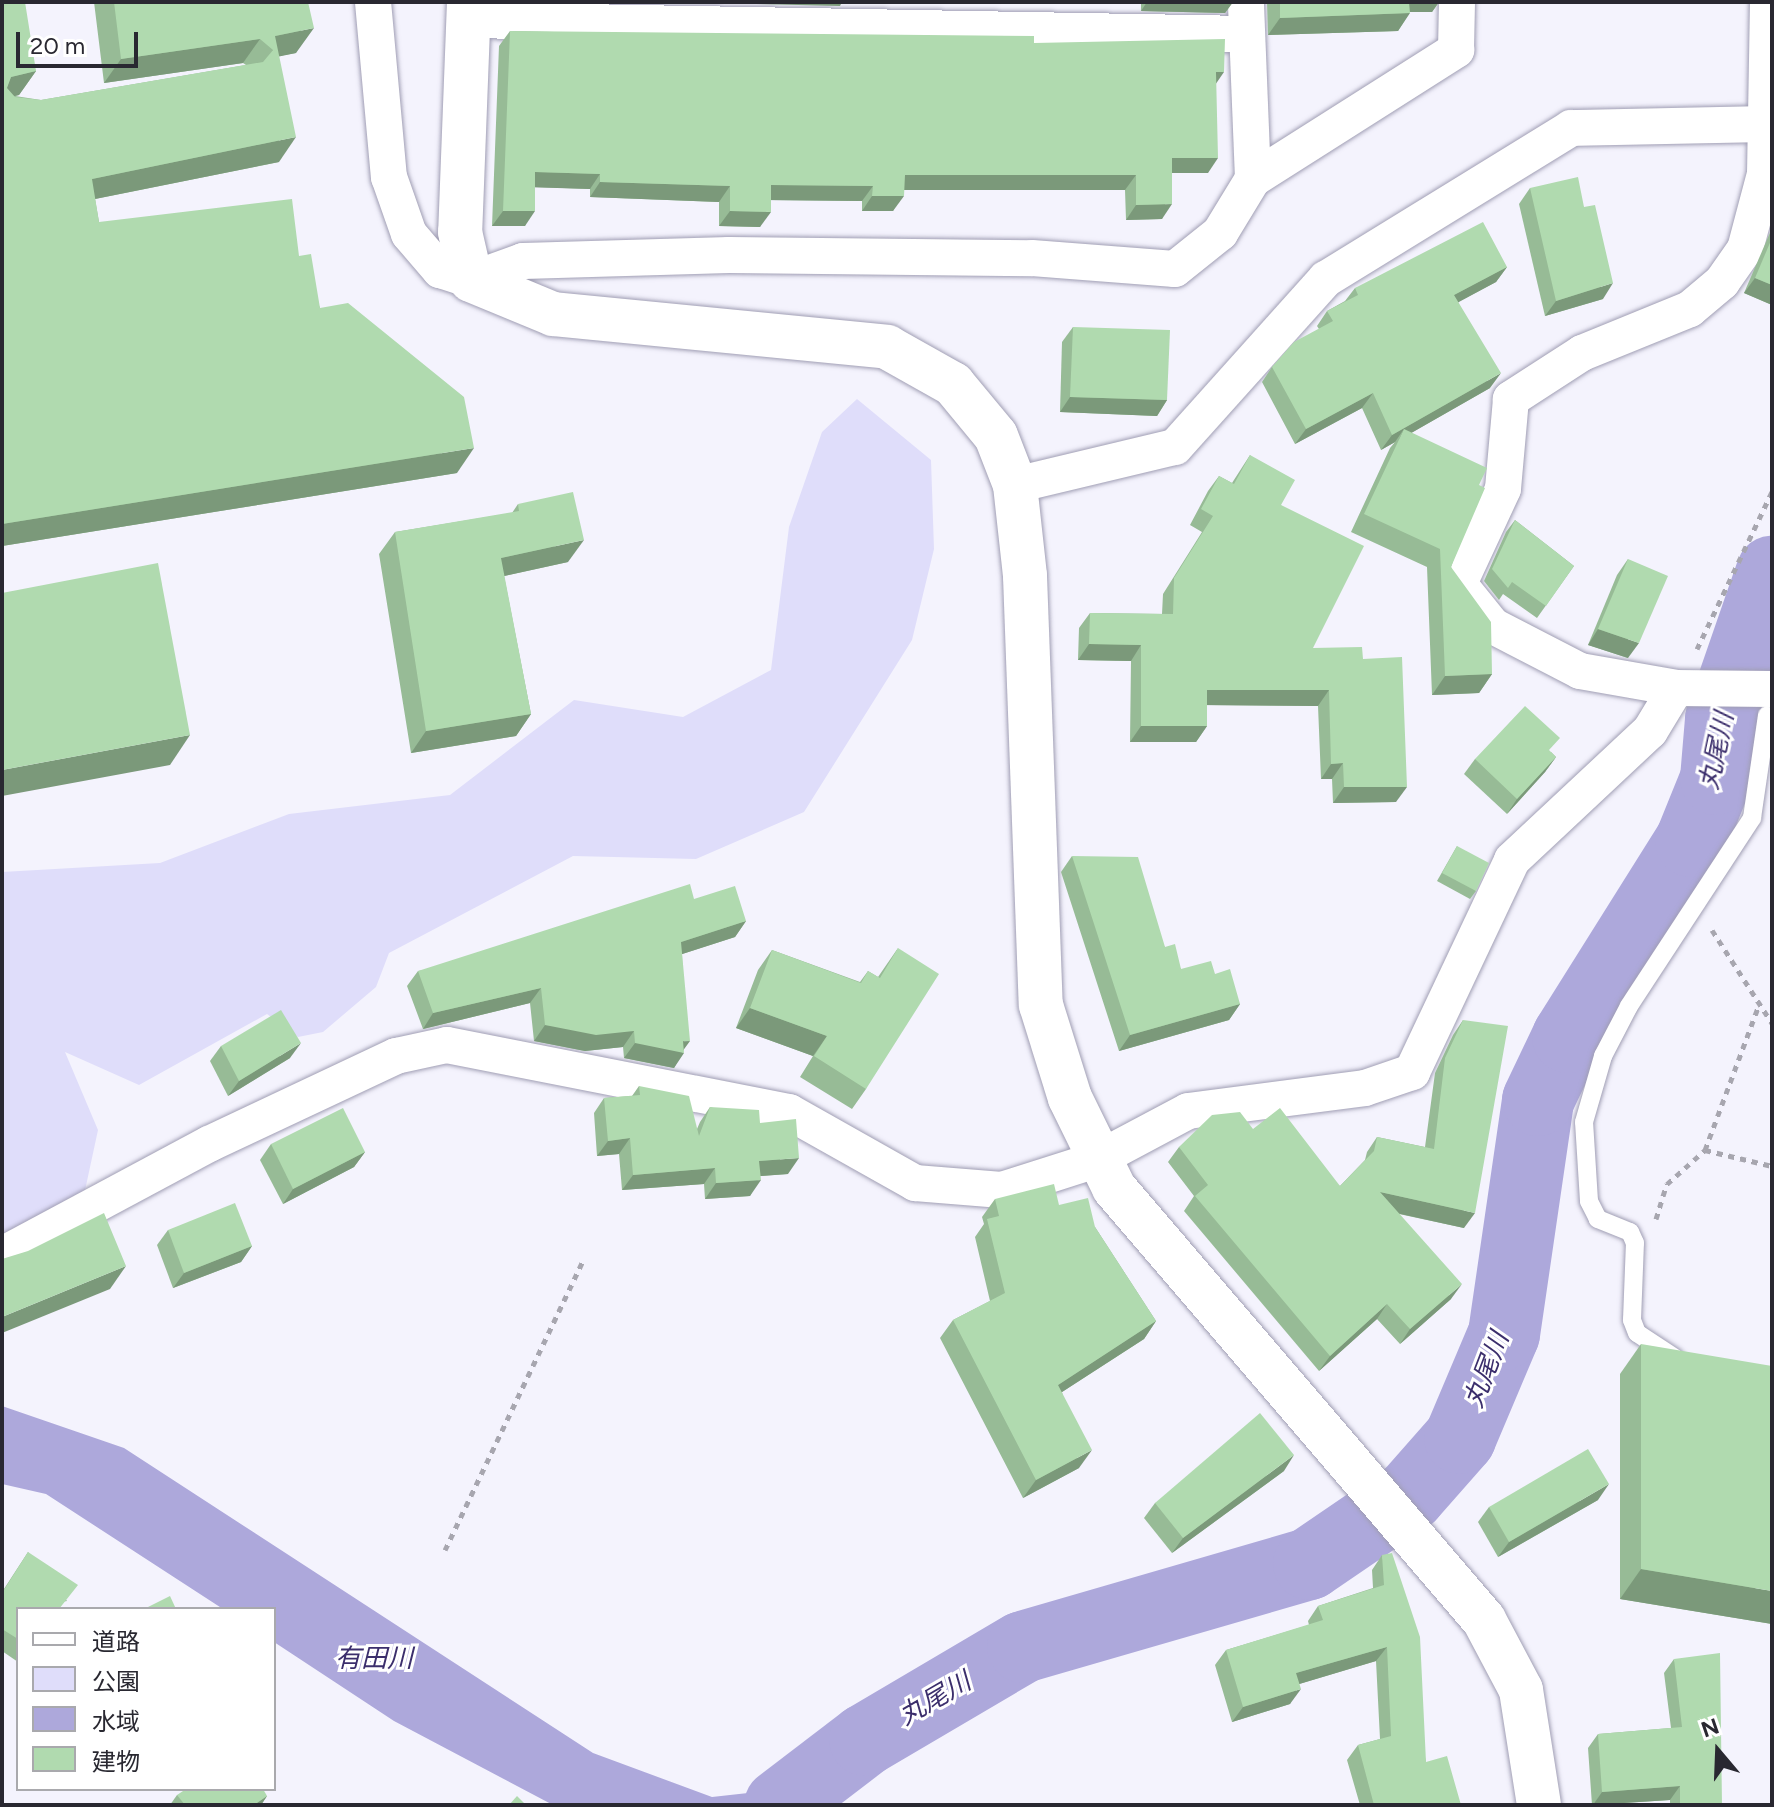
<!DOCTYPE html>
<html>
<head>
<meta charset="utf-8">
<style>
	body { margin:0 }
	#map { position:relative; width:1774px; height:1807px; overflow:hidden; background:#f4f3fd; font-family:Figtree,"Noto Sans JP",sans-serif }
	div>[style] { position:absolute }
	.green>* { inset:0; background:#dfddfa }
	.water>* { inset:0; background:#ada8db }
	.river>* { height:72px; margin:-36px; padding:0 36px; transform-origin:36px; border-radius:36px; background:#ada8db }
	.path>* { height:5px; margin-top:-2.5px; transform-origin:0; background:repeating-linear-gradient(90deg,#a7a6af 0 6px,transparent 0 12px) }
	.roads { filter:drop-shadow(0 0 2px #a09eb4) drop-shadow(0 0 2px #a09eb4) }
	.lane>* { height:18px; margin:-9px; padding:0 9px; transform-origin:9px; border-radius:9px; background:#fff }
	.street>* { height:36px; margin:-18px; padding:0 18px; transform-origin:18px; border-radius:18px; background:#fff }
	.secondary>* { height:44px; margin:-22px; padding:0 22px; transform-origin:22px; border-radius:22px; background:#fff }
	.wall>* { inset:0; background:#97bb96 }
	.shaded-wall>* { inset:0; background:#7b997a }
	.building>* { inset:0; background:#b0daaf }
	span { translate:-50% -50%; white-space:nowrap; text-align:center; line-height:1.15; -webkit-text-stroke:6px #fff; paint-order:stroke }
	.water-label { font-size:26px; color:#3b2e6c; font-style:italic }
	.frame { position:absolute; inset:0; border:4px solid #292831; pointer-events:none }
	.legend { position:absolute; left:16px; top:1607px; width:260px; height:184px; box-sizing:border-box; background:#fff; border:2px solid #a9a9ad; margin:0; padding:10px 14px; list-style:none; font-size:24px; color:#292831 }
	.legend li { display:flex; align-items:center; gap:16px; height:40px }
	.legend b { width:40px; border:2px solid #a9a9ad }
	.north { position:absolute; left:1678px; top:1711px; width:80px; height:80px; -webkit-text-stroke:6px #fff; paint-order:stroke; rotate:341deg; font-size:22px; font-weight:700; line-height:32px; text-align:center; color:#292831 }
	.north::after { content:''; display:block; margin:auto; width:28px; height:36px; background:#292831; clip-path:polygon(50% 0,100% 100%,50% 72%,0 100%) }
	.scale { position:absolute; left:16px; top:32px; width:122px; height:36px; box-sizing:border-box; border:4px solid #292831; border-top:0; padding-left:10px; font-size:24px; line-height:28px; white-space:nowrap; color:#292831; -webkit-text-stroke:6px #fff; paint-order:stroke }
</style>
</head>
<body>
<div id="map">
	<div class="green">
		<div style="clip-path:polygon(857px 399px,931px 460px,934px 549px,912px 640px,804px 812px,696px 859px,573px 856px,389px 953px,376px 987px,323px 1032px,298px 1037px,267px 1014px,139px 1085px,65px 1052px,98px 1130px,84px 1195px,2px 1237px,2px 872px,160px 863px,289px 814px,450px 795px,574px 700px,683px 717px,771px 670px,789px 527px,822px 432px)"></div>
	</div>
	<div class="water">
		<div style="clip-path:polygon(2px 1406px,124px 1448px,593px 1753px,712px 1797px,757px 1792px,757px 1805px,553px 1805px,394px 1721px,274px 1642px,274px 1609px,223px 1609px,46px 1494px,2px 1484px)"></div>
	</div>
	<div class="river">
		<div style="left:780px;top:1805px;width:107px;rotate:-37.4deg"></div>
		<div style="left:865px;top:1740px;width:183px;rotate:-30.5deg"></div>
		<div style="left:1023px;top:1647px;width:298px;rotate:-16.2deg"></div>
		<div style="left:1309px;top:1564px;width:122px;rotate:-34.3deg"></div>
		<div style="left:1410px;top:1495px;width:76px;rotate:-48.7deg"></div>
		<div style="left:1460px;top:1438px;width:113px;rotate:-67.1deg"></div>
		<div style="left:1504px;top:1334px;width:236px;rotate:-81.7deg"></div>
		<div style="left:1538px;top:1100px;width:70px;rotate:-64.5deg"></div>
		<div style="left:1568px;top:1037px;width:231px;rotate:-57.9deg"></div>
		<div style="left:1691px;top:841px;width:67px;rotate:-68deg"></div>
		<div style="left:1716px;top:779px;width:60px;rotate:-85.2deg"></div>
		<div style="left:1721px;top:719px;width:156px;rotate:-70.9deg"></div>
	</div>
	<div class="path">
		<div style="left:1697px;top:649px;width:174px;rotate:-64.5deg"></div>
		<div style="left:1712px;top:930px;width:111px;rotate:57.2deg"></div>
		<div style="left:1705px;top:1150px;width:69px;rotate:13.4deg"></div>
		<div style="left:1656px;top:1219px;width:37px;rotate:-73deg"></div>
		<div style="left:1667px;top:1184px;width:51px;rotate:-41.8deg"></div>
		<div style="left:1705px;top:1150px;width:155px;rotate:-69.6deg"></div>
		<div style="left:445px;top:1550px;width:320px;rotate:-64.5deg"></div>
	</div>
	<div class="roads">
		<div class="lane">
			<div style="left:1675px;top:1358px;width:45px;rotate:-146.7deg"></div>
			<div style="left:1637px;top:1333px;width:14px;rotate:-111deg"></div>
			<div style="left:1632px;top:1320px;width:77px;rotate:-87.8deg"></div>
			<div style="left:1635px;top:1243px;width:12px;rotate:-114deg"></div>
			<div style="left:1630px;top:1232px;width:35px;rotate:-158deg"></div>
			<div style="left:1598px;top:1219px;width:20px;rotate:-117deg"></div>
			<div style="left:1589px;top:1201px;width:79px;rotate:-93.6deg"></div>
			<div style="left:1584px;top:1122px;width:69px;rotate:-73.9deg"></div>
			<div style="left:1603px;top:1056px;width:56px;rotate:-62.5deg"></div>
			<div style="left:1629px;top:1006px;width:225px;rotate:-56.8deg"></div>
			<div style="left:1752px;top:818px;width:104px;rotate:-81.7deg"></div>
		</div>
		<div class="street">
			<div style="left:373px;top:2px;width:176px;rotate:84.8deg"></div>
			<div style="left:389px;top:177px;width:60px;rotate:70.7deg"></div>
			<div style="left:409px;top:234px;width:48px;rotate:49.3deg"></div>
			<div style="left:440px;top:270px;width:33px;rotate:18deg"></div>
			<div style="left:471px;top:280px;width:55px;rotate:-20.1deg"></div>
			<div style="left:523px;top:261px;width:206px;rotate:-1.7deg"></div>
			<div style="left:729px;top:255px;width:303px;rotate:0.6deg"></div>
			<div style="left:1032px;top:258px;width:143px;rotate:4.4deg"></div>
			<div style="left:1175px;top:269px;width:58px;rotate:-38.7deg"></div>
			<div style="left:1220px;top:233px;width:63px;rotate:-58.6deg"></div>
			<div style="left:1253px;top:179px;width:177px;rotate:-92.3deg"></div>
			<div style="left:1768px;top:2px;width:172px;rotate:91deg"></div>
			<div style="left:1765px;top:174px;width:78px;rotate:104.9deg"></div>
			<div style="left:1745px;top:249px;width:40px;rotate:124.9deg"></div>
			<div style="left:1722px;top:282px;width:42px;rotate:139.8deg"></div>
			<div style="left:1690px;top:309px;width:117px;rotate:157.8deg"></div>
			<div style="left:1582px;top:353px;width:85px;rotate:147.1deg"></div>
			<div style="left:1511px;top:399px;width:90px;rotate:95.1deg"></div>
			<div style="left:1503px;top:489px;width:105px;rotate:114.9deg"></div>
			<div style="left:1459px;top:584px;width:54px;rotate:51deg"></div>
			<div style="left:1493px;top:626px;width:98px;rotate:27.3deg"></div>
			<div style="left:1580px;top:671px;width:97px;rotate:10deg"></div>
			<div style="left:1676px;top:688px;width:96px;rotate:0.6deg"></div>
			<div style="left:469px;top:20px;width:775px;rotate:1.03deg"></div>
			<div style="left:1253px;top:179px;width:241px;rotate:-32.4deg"></div>
			<div style="left:1456px;top:50px;width:48px;rotate:-88.8deg"></div>
			<div style="left:1015px;top:485px;width:164px;rotate:-13.4deg"></div>
			<div style="left:1175px;top:447px;width:226px;rotate:-48.1deg"></div>
			<div style="left:1326px;top:279px;width:288px;rotate:-31.6deg"></div>
			<div style="left:1571px;top:128px;width:190px;rotate:-1.2deg"></div>
			<div style="left:2px;top:1255px;width:235px;rotate:-28.2deg"></div>
			<div style="left:209px;top:1144px;width:207px;rotate:-25.2deg"></div>
			<div style="left:396px;top:1056px;width:52px;rotate:-12.2deg"></div>
			<div style="left:447px;top:1045px;width:349px;rotate:11.1deg"></div>
			<div style="left:789px;top:1112px;width:145px;rotate:29.4deg"></div>
			<div style="left:915px;top:1183px;width:87px;rotate:4.6deg"></div>
			<div style="left:1002px;top:1190px;width:99px;rotate:-17.7deg"></div>
			<div style="left:1096px;top:1160px;width:104px;rotate:-28deg"></div>
			<div style="left:1188px;top:1111px;width:178px;rotate:-7.4deg"></div>
			<div style="left:1365px;top:1088px;width:50px;rotate:-18.8deg"></div>
			<div style="left:1412px;top:1072px;width:234px;rotate:-64.7deg"></div>
			<div style="left:1512px;top:860px;width:189px;rotate:-43.1deg"></div>
			<div style="left:1650px;top:731px;width:50px;rotate:-58.8deg"></div>
		</div>
		<div class="secondary">
			<div style="left:469px;top:2px;width:230px;rotate:92.2deg"></div>
			<div style="left:460px;top:232px;width:49px;rotate:77.1deg"></div>
			<div style="left:471px;top:280px;width:89px;rotate:22.5deg"></div>
			<div style="left:553px;top:314px;width:336px;rotate:5.6deg"></div>
			<div style="left:887px;top:347px;width:76px;rotate:29.3deg"></div>
			<div style="left:953px;top:384px;width:67px;rotate:50.4deg"></div>
			<div style="left:996px;top:436px;width:53px;rotate:68.8deg"></div>
			<div style="left:1015px;top:485px;width:92px;rotate:83.7deg"></div>
			<div style="left:1025px;top:576px;width:429px;rotate:87.9deg"></div>
			<div style="left:1041px;top:1005px;width:97px;rotate:72.7deg"></div>
			<div style="left:1070px;top:1098px;width:100px;rotate:63.9deg"></div>
			<div style="left:1114px;top:1188px;width:569px;rotate:49.42deg"></div>
			<div style="left:1484px;top:1620px;width:79px;rotate:62.1deg"></div>
			<div style="left:1521px;top:1690px;width:116px;rotate:81.1deg"></div>
		</div>
	</div>
	<div class="wall">
		<div style="clip-path:polygon(2px 2px,36px 71px,19px 95px,15px 96px,41px 100px,246px 65px,243px 63px,104px 83px,94px 2px,308px 2px,296px 53px,279px 56px,279px 162px,95px 199px,99px 222px,299px 256px,320px 308px,457px 473px,2px 546px)"></div>
		<div style="clip-path:polygon(1141px 2px,1233px 2px,1225px 13px,1141px 11px)"></div>
		<div style="clip-path:polygon(1267px 2px,1439px 2px,1432px 12px,1410px 12px,1398px 31px,1268px 35px)"></div>
		<div style="clip-path:polygon(510px 31px,1034px 43px,1216px 83px,1208px 173px,1172px 173px,1162px 219px,1126px 220px,1125px 190px,904px 190px,893px 211px,862px 211px,862px 201px,771px 200px,760px 227px,719px 226px,719px 202px,590px 197px,590px 189px,535px 187px,525px 226px,492px 226px,499px 46px)"></div>
		<div style="clip-path:polygon(1530px 188px,1584px 207px,1603px 299px,1545px 316px,1519px 204px)"></div>
		<div style="clip-path:polygon(1772px 228px,1772px 305px,1744px 293px)"></div>
		<div style="clip-path:polygon(1507px 267px,1496px 282px,1458px 302px,1490px 388px,1411px 433px,1479px 485px,1451px 567px,1492px 674px,1479px 693px,1432px 695px,1427px 567px,1351px 532px,1390px 448px,1395px 442px,1381px 450px,1362px 408px,1295px 444px,1262px 382px,1272px 367px,1319px 329px,1317px 326px,1327px 311px,1345px 301px,1355px 288px)"></div>
		<div style="clip-path:polygon(1073px 327px,1167px 400px,1157px 416px,1060px 412px,1062px 342px)"></div>
		<div style="clip-path:polygon(1250px 455px,1281px 505px,1313px 648px,1363px 659px,1396px 802px,1333px 803px,1332px 779px,1321px 779px,1318px 706px,1207px 705px,1207px 726px,1196px 742px,1130px 742px,1131px 661px,1078px 660px,1079px 628px,1090px 613px,1162px 614px,1163px 594px,1202px 532px,1190px 525px,1208px 491px,1219px 476px,1232px 483px)"></div>
		<div style="clip-path:polygon(518px 504px,568px 562px,504px 576px,531px 714px,516px 736px,411px 753px,379px 554px,395px 532px,512px 513px)"></div>
		<div style="clip-path:polygon(1515px 520px,1574px 566px,1537px 618px,1503px 594px,1499px 600px,1484px 581px,1506px 532px)"></div>
		<div style="clip-path:polygon(1628px 559px,1628px 658px,1588px 645px,1617px 575px)"></div>
		<div style="clip-path:polygon(1551px 752px,1556px 757px,1545px 772px,1507px 814px,1464px 774px,1475px 759px)"></div>
		<div style="clip-path:polygon(1457px 846px,1476px 891px,1470px 899px,1437px 881px)"></div>
		<div style="clip-path:polygon(1072px 856px,1165px 947px,1181px 969px,1215px 974px,1240px 1004px,1229px 1020px,1119px 1051px,1061px 872px)"></div>
		<div style="clip-path:polygon(746px 921px,735px 937px,682px 954px,684px 1049px,674px 1068px,624px 1058px,623px 1047px,585px 1051px,534px 1041px,530px 1003px,423px 1029px,407px 986px,418px 971px)"></div>
		<div style="clip-path:polygon(898px 948px,866px 1089px,852px 1109px,800px 1077px,813px 1056px,736px 1028px,758px 970px,772px 950px,860px 982px,868px 971px,878px 977px)"></div>
		<div style="clip-path:polygon(1463px 1020px,1464px 1228px,1399px 1214px,1451px 1299px,1400px 1344px,1377px 1319px,1319px 1371px,1184px 1211px,1194px 1196px,1168px 1162px,1179px 1147px,1253px 1129px,1340px 1186px,1365px 1160px,1367px 1152px,1377px 1137px,1425px 1147px,1435px 1073px,1453px 1035px)"></div>
		<div style="clip-path:polygon(221px 1046px,290px 1058px,228px 1096px,210px 1061px)"></div>
		<div style="clip-path:polygon(639px 1086px,697px 1129px,700px 1122px,710px 1107px,760px 1123px,788px 1174px,760px 1176px,750px 1196px,705px 1199px,704px 1184px,622px 1190px,619px 1154px,597px 1156px,594px 1113px,604px 1098px,632px 1096px)"></div>
		<div style="clip-path:polygon(271px 1144px,365px 1152px,354px 1167px,283px 1204px,260px 1160px)"></div>
		<div style="clip-path:polygon(995px 1199px,1059px 1205px,1095px 1227px,1156px 1321px,1144px 1339px,1062px 1392px,1079px 1468px,1023px 1498px,940px 1338px,953px 1320px,990px 1301px,975px 1237px,984px 1224px,982px 1217px)"></div>
		<div style="clip-path:polygon(168px 1230px,252px 1246px,241px 1262px,173px 1288px,157px 1245px)"></div>
		<div style="clip-path:polygon(1641px 1344px,1772px 1624px,1620px 1599px,1620px 1374px)"></div>
		<div style="clip-path:polygon(1284px 1471px,1172px 1553px,1144px 1518px,1155px 1503px)"></div>
		<div style="clip-path:polygon(1598px 1500px,1498px 1557px,1478px 1522px,1489px 1507px)"></div>
		<div style="clip-path:polygon(28px 1552px,67px 1601px,18px 1609px,18px 1662px,2px 1651px,2px 1592px)"></div>
		<div style="clip-path:polygon(1382px 1555px,1426px 1762px,1461px 1805px,1360px 1805px,1347px 1760px,1358px 1745px,1380px 1739px,1376px 1661px,1299px 1684px,1290px 1704px,1232px 1722px,1215px 1665px,1226px 1650px,1309px 1625px,1308px 1621px,1318px 1606px,1373px 1588px,1372px 1570px)"></div>
		<div style="clip-path:polygon(1674px 1659px,1722px 1805px,1670px 1805px,1670px 1800px,1592px 1805px,1588px 1748px,1598px 1734px,1671px 1728px,1664px 1673px)"></div>
		<div style="clip-path:polygon(177px 1795px,267px 1796px,261px 1805px,170px 1805px)"></div>
	</div>
	<div class="shaded-wall">
		<div style="clip-path:polygon(716px 2px,842px 2px,840px 6px,715px 3px)"></div>
		<div style="clip-path:polygon(1147px 2px,1233px 2px,1225px 13px,1141px 11px)"></div>
		<div style="clip-path:polygon(1404px 2px,1439px 2px,1432px 12px,1397px 12px)"></div>
		<div style="clip-path:polygon(1410px 13px,1398px 31px,1268px 35px,1280px 18px)"></div>
		<div style="clip-path:polygon(314px 28px,296px 53px,267px 59px,273px 50px,275px 36px)"></div>
		<div style="clip-path:polygon(260px 39px,243px 63px,104px 83px,121px 59px)"></div>
		<div style="clip-path:polygon(36px 71px,19px 95px,2px 99px,11px 77px)"></div>
		<div style="clip-path:polygon(1216px 72px,1224px 72px,1213px 88px)"></div>
		<div style="clip-path:polygon(296px 137px,279px 162px,75px 203px,92px 179px)"></div>
		<div style="clip-path:polygon(1172px 158px,1218px 158px,1208px 173px,1161px 173px)"></div>
		<div style="clip-path:polygon(535px 172px,600px 174px,590px 189px,524px 187px)"></div>
		<div style="clip-path:polygon(905px 175px,1136px 175px,1125px 190px,894px 190px)"></div>
		<div style="clip-path:polygon(600px 182px,730px 186px,719px 202px,590px 197px)"></div>
		<div style="clip-path:polygon(771px 185px,873px 186px,862px 201px,760px 200px)"></div>
		<div style="clip-path:polygon(872px 196px,904px 196px,893px 211px,862px 211px)"></div>
		<div style="clip-path:polygon(1172px 204px,1162px 219px,1126px 220px,1136px 205px)"></div>
		<div style="clip-path:polygon(503px 211px,535px 211px,525px 226px,492px 226px)"></div>
		<div style="clip-path:polygon(730px 211px,771px 212px,760px 227px,719px 226px)"></div>
		<div style="clip-path:polygon(1507px 267px,1496px 282px,1444px 310px,1454px 295px)"></div>
		<div style="clip-path:polygon(1755px 278px,1772px 285px,1772px 305px,1744px 293px)"></div>
		<div style="clip-path:polygon(1613px 283px,1603px 299px,1545px 316px,1556px 301px)"></div>
		<div style="clip-path:polygon(1501px 373px,1490px 388px,1399px 440px,1404px 429px,1395px 442px,1381px 450px,1392px 435px)"></div>
		<div style="clip-path:polygon(1373px 393px,1362px 408px,1295px 444px,1306px 429px)"></div>
		<div style="clip-path:polygon(1070px 397px,1167px 400px,1157px 416px,1060px 412px)"></div>
		<div style="clip-path:polygon(474px 448px,457px 473px,2px 546px,2px 524px)"></div>
		<div style="clip-path:polygon(584px 540px,568px 562px,486px 580px,501px 558px)"></div>
		<div style="clip-path:polygon(1598px 629px,1639px 643px,1628px 658px,1588px 645px)"></div>
		<div style="clip-path:polygon(1089px 644px,1141px 645px,1131px 661px,1078px 660px)"></div>
		<div style="clip-path:polygon(1492px 674px,1479px 693px,1432px 695px,1445px 676px)"></div>
		<div style="clip-path:polygon(1207px 690px,1329px 690px,1318px 706px,1196px 705px)"></div>
		<div style="clip-path:polygon(531px 714px,516px 736px,411px 753px,426px 731px)"></div>
		<div style="clip-path:polygon(1141px 726px,1207px 726px,1196px 742px,1130px 742px)"></div>
		<div style="clip-path:polygon(190px 735px,170px 765px,2px 796px,2px 770px)"></div>
		<div style="clip-path:polygon(1556px 757px,1545px 772px,1507px 814px,1517px 799px)"></div>
		<div style="clip-path:polygon(1343px 763px,1332px 779px,1321px 779px,1331px 764px)"></div>
		<div style="clip-path:polygon(1344px 787px,1407px 787px,1396px 802px,1333px 803px)"></div>
		<div style="clip-path:polygon(746px 921px,735px 937px,670px 958px,681px 942px)"></div>
		<div style="clip-path:polygon(541px 988px,530px 1003px,423px 1029px,433px 1013px)"></div>
		<div style="clip-path:polygon(1240px 1004px,1229px 1020px,1119px 1051px,1130px 1035px)"></div>
		<div style="clip-path:polygon(750px 1008px,827px 1036px,813px 1056px,736px 1028px)"></div>
		<div style="clip-path:polygon(545px 1025px,634px 1031px,623px 1047px,585px 1051px,534px 1041px)"></div>
		<div style="clip-path:polygon(690px 1041px,682px 1052px,684px 1053px,674px 1068px,624px 1058px,635px 1043px)"></div>
		<div style="clip-path:polygon(301px 1043px,290px 1058px,228px 1096px,239px 1081px)"></div>
		<div style="clip-path:polygon(630px 1138px,619px 1154px,597px 1156px,608px 1141px)"></div>
		<div style="clip-path:polygon(365px 1152px,354px 1167px,283px 1204px,293px 1189px)"></div>
		<div style="clip-path:polygon(799px 1158px,788px 1174px,748px 1177px,759px 1161px)"></div>
		<div style="clip-path:polygon(715px 1168px,704px 1184px,622px 1190px,633px 1175px)"></div>
		<div style="clip-path:polygon(761px 1180px,750px 1196px,705px 1199px,716px 1183px)"></div>
		<div style="clip-path:polygon(1380px 1192px,1475px 1213px,1464px 1228px,1369px 1207px)"></div>
		<div style="clip-path:polygon(252px 1246px,241px 1262px,173px 1288px,184px 1273px)"></div>
		<div style="clip-path:polygon(126px 1266px,110px 1289px,2px 1333px,2px 1317px)"></div>
		<div style="clip-path:polygon(1462px 1284px,1451px 1299px,1400px 1344px,1410px 1329px)"></div>
		<div style="clip-path:polygon(1387px 1304px,1377px 1319px,1319px 1371px,1330px 1356px)"></div>
		<div style="clip-path:polygon(1156px 1321px,1144px 1339px,1045px 1403px,1058px 1385px)"></div>
		<div style="clip-path:polygon(1092px 1450px,1079px 1468px,1023px 1498px,1036px 1480px)"></div>
		<div style="clip-path:polygon(1294px 1455px,1284px 1471px,1172px 1553px,1183px 1538px)"></div>
		<div style="clip-path:polygon(1609px 1484px,1598px 1500px,1498px 1557px,1509px 1542px)"></div>
		<div style="clip-path:polygon(1641px 1569px,1772px 1591px,1772px 1624px,1620px 1599px)"></div>
		<div style="clip-path:polygon(1387px 1647px,1376px 1661px,1286px 1688px,1296px 1673px)"></div>
		<div style="clip-path:polygon(1301px 1689px,1290px 1704px,1232px 1722px,1243px 1707px)"></div>
		<div style="clip-path:polygon(1680px 1786px,1670px 1800px,1593px 1805px,1602px 1792px)"></div>
		<div style="clip-path:polygon(267px 1796px,261px 1805px,254px 1805px)"></div>
	</div>
	<div class="building">
		<div style="clip-path:polygon(2px 2px,25px 2px,36px 71px,11px 77px,7px 88px,15px 97px,41px 100px,263px 62px,273px 50px,260px 39px,121px 59px,114px 2px,308px 2px,314px 28px,275px 36px,296px 137px,92px 179px,99px 222px,292px 199px,299px 256px,311px 254px,320px 308px,348px 303px,464px 397px,474px 448px,2px 524px)"></div>
		<div style="clip-path:polygon(1280px 2px,1409px 2px,1410px 13px,1280px 18px)"></div>
		<div style="clip-path:polygon(510px 31px,1034px 36px,1034px 43px,1225px 39px,1224px 72px,1216px 72px,1218px 158px,1172px 158px,1172px 204px,1136px 205px,1136px 175px,905px 175px,904px 196px,872px 196px,873px 186px,771px 185px,771px 212px,730px 211px,730px 186px,600px 182px,600px 174px,535px 172px,535px 211px,503px 211px)"></div>
		<div style="clip-path:polygon(1578px 177px,1584px 207px,1595px 205px,1613px 283px,1556px 301px,1530px 188px)"></div>
		<div style="clip-path:polygon(1483px 222px,1507px 267px,1454px 295px,1501px 373px,1392px 435px,1373px 393px,1306px 429px,1272px 367px,1294px 342px,1333px 321px,1327px 311px,1358px 295px,1355px 288px)"></div>
		<div style="clip-path:polygon(1772px 238px,1772px 285px,1755px 278px)"></div>
		<div style="clip-path:polygon(1073px 327px,1170px 330px,1167px 400px,1070px 397px)"></div>
		<div style="clip-path:polygon(1404px 429px,1487px 468px,1479px 485px,1485px 488px,1451px 567px,1491px 622px,1492px 674px,1445px 676px,1440px 549px,1364px 514px)"></div>
		<div style="clip-path:polygon(1250px 455px,1295px 480px,1281px 505px,1364px 546px,1313px 648px,1362px 647px,1363px 659px,1402px 657px,1407px 787px,1344px 787px,1343px 763px,1331px 764px,1329px 690px,1207px 690px,1207px 726px,1141px 726px,1141px 645px,1089px 644px,1090px 613px,1173px 614px,1174px 578px,1213px 516px,1201px 509px,1219px 476px,1234px 484px)"></div>
		<div style="clip-path:polygon(573px 492px,584px 540px,501px 558px,531px 714px,426px 731px,395px 532px,519px 511px,518px 504px)"></div>
		<div style="clip-path:polygon(1515px 520px,1574px 566px,1546px 606px,1512px 582px,1508px 588px,1492px 569px)"></div>
		<div style="clip-path:polygon(1628px 559px,1668px 576px,1639px 643px,1598px 629px)"></div>
		<div style="clip-path:polygon(158px 563px,190px 735px,2px 770px,2px 593px)"></div>
		<div style="clip-path:polygon(1525px 706px,1560px 738px,1549px 750px,1556px 757px,1517px 799px,1475px 759px)"></div>
		<div style="clip-path:polygon(1457px 846px,1489px 863px,1476px 891px,1442px 873px)"></div>
		<div style="clip-path:polygon(1072px 856px,1138px 857px,1165px 947px,1175px 944px,1181px 969px,1211px 961px,1215px 974px,1230px 969px,1240px 1004px,1130px 1035px)"></div>
		<div style="clip-path:polygon(690px 884px,694px 899px,735px 886px,746px 921px,681px 942px,690px 1041px,683px 1041px,684px 1053px,635px 1043px,634px 1031px,596px 1035px,545px 1025px,541px 988px,433px 1013px,418px 971px)"></div>
		<div style="clip-path:polygon(898px 948px,939px 974px,866px 1089px,814px 1056px,827px 1036px,750px 1008px,772px 950px,861px 983px,868px 971px,880px 978px)"></div>
		<div style="clip-path:polygon(281px 1010px,301px 1043px,239px 1081px,221px 1046px)"></div>
		<div style="clip-path:polygon(1463px 1020px,1508px 1026px,1475px 1213px,1380px 1192px,1462px 1284px,1410px 1329px,1387px 1304px,1330px 1356px,1195px 1196px,1208px 1185px,1179px 1147px,1212px 1115px,1240px 1112px,1253px 1129px,1280px 1108px,1340px 1186px,1374px 1151px,1377px 1137px,1434px 1149px,1445px 1058px)"></div>
		<div style="clip-path:polygon(639px 1086px,689px 1096px,699px 1136px,710px 1107px,759px 1110px,760px 1123px,796px 1119px,799px 1158px,759px 1161px,761px 1180px,716px 1183px,715px 1168px,633px 1175px,630px 1138px,608px 1141px,604px 1098px,640px 1095px)"></div>
		<div style="clip-path:polygon(343px 1108px,365px 1152px,293px 1189px,271px 1144px)"></div>
		<div style="clip-path:polygon(1054px 1184px,1059px 1205px,1088px 1198px,1095px 1227px,1156px 1321px,1058px 1385px,1092px 1450px,1036px 1480px,953px 1320px,1005px 1293px,987px 1219px,999px 1216px,995px 1199px)"></div>
		<div style="clip-path:polygon(235px 1203px,252px 1246px,184px 1273px,168px 1230px)"></div>
		<div style="clip-path:polygon(104px 1213px,126px 1266px,2px 1317px,2px 1259px,28px 1251px)"></div>
		<div style="clip-path:polygon(1641px 1344px,1772px 1366px,1772px 1591px,1641px 1569px)"></div>
		<div style="clip-path:polygon(1260px 1413px,1294px 1455px,1183px 1538px,1155px 1503px)"></div>
		<div style="clip-path:polygon(1588px 1449px,1609px 1484px,1509px 1542px,1489px 1507px)"></div>
		<div style="clip-path:polygon(28px 1552px,78px 1585px,59px 1609px,18px 1609px,18px 1639px,2px 1629px,2px 1593px)"></div>
		<div style="clip-path:polygon(1392px 1553px,1420px 1637px,1426px 1762px,1447px 1756px,1461px 1805px,1374px 1805px,1358px 1745px,1391px 1736px,1387px 1647px,1296px 1673px,1301px 1689px,1243px 1707px,1226px 1650px,1323px 1620px,1318px 1606px,1384px 1585px,1382px 1555px)"></div>
		<div style="clip-path:polygon(170px 1596px,176px 1609px,144px 1609px)"></div>
		<div style="clip-path:polygon(1720px 1653px,1722px 1805px,1680px 1805px,1680px 1786px,1602px 1792px,1598px 1734px,1682px 1727px,1674px 1659px)"></div>
		<div style="clip-path:polygon(186px 1789px,263px 1789px,267px 1796px,254px 1805px,185px 1805px,177px 1795px)"></div>
		<div style="clip-path:polygon(517px 1796px,526px 1805px,509px 1805px)"></div>
	</div>
	<div class="water-label">
		<span style="left:1717px;top:751px;rotate:-78deg">丸尾川</span>
		<span style="left:1487px;top:1370px;rotate:-69deg">丸尾川</span>
		<span style="left:374px;top:1659px">有田川</span>
		<span style="left:935px;top:1699px;rotate:-30deg">丸尾川</span>
	</div>
	<div class="frame"></div>
	<ul class="legend">
	<li><b style="height:10px;background:#fff"></b>道路</li>
	<li><b style="height:22px;background:#dfddfa"></b>公園</li>
	<li><b style="height:22px;background:#ada8db"></b>水域</li>
	<li><b style="height:22px;background:#b0daaf"></b>建物</li>
	</ul>
	<div class="north">N</div>
	<div class="scale">20 m</div>
</div>
</body>
</html>
